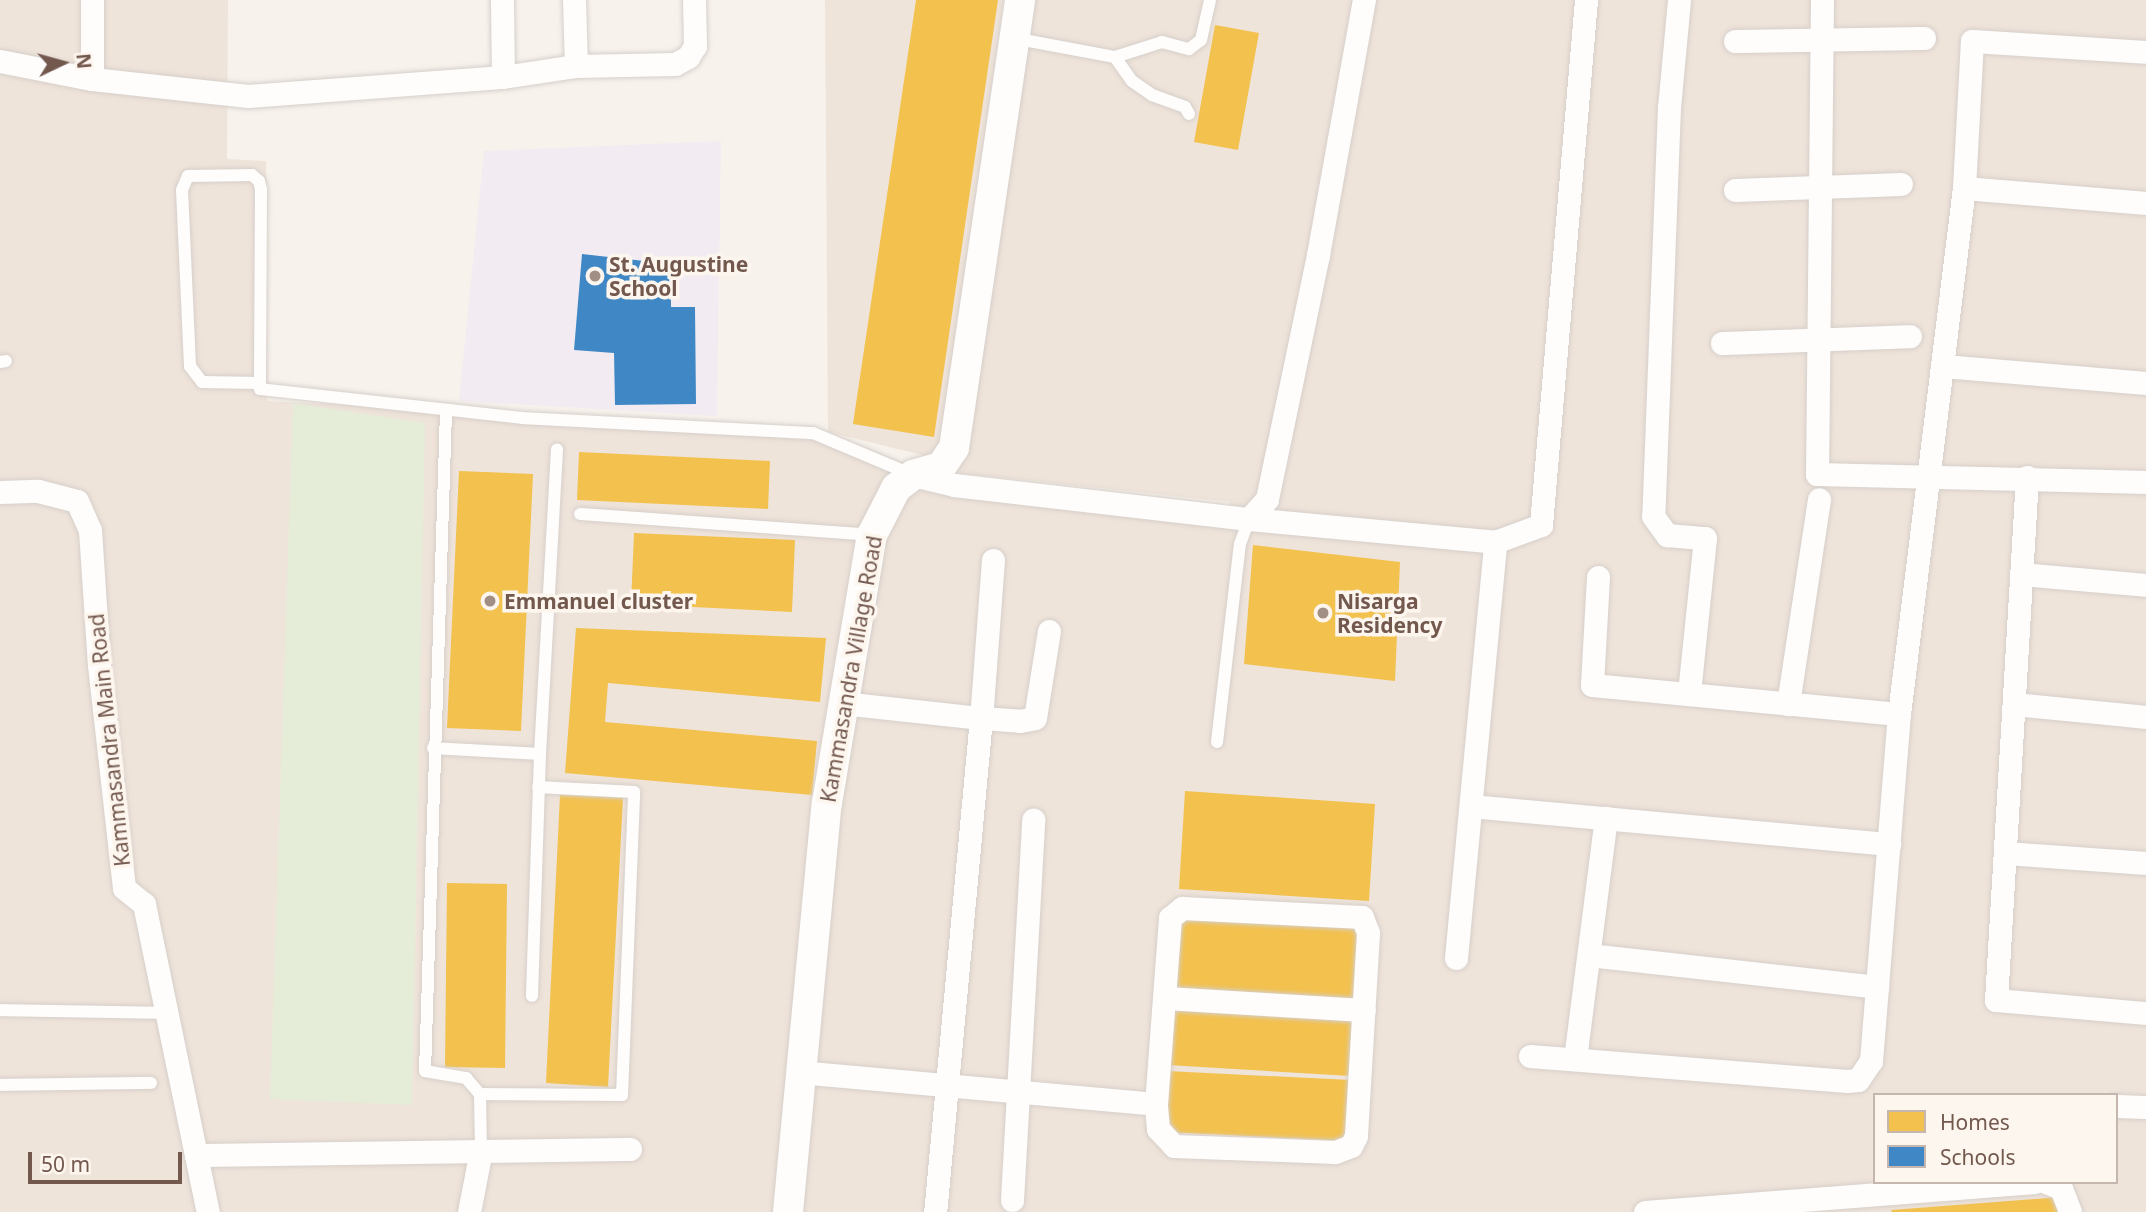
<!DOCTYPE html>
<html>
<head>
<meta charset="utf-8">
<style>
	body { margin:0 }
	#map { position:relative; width:2146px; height:1212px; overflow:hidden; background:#f7f2ec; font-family:"Noto Sans",sans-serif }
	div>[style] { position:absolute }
	.residential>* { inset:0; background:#efe4da }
	.education>* { inset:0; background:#f3ebf2 }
	.green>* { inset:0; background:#e5ecd8 }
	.homes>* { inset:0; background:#f2c14e }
	.schools>* { inset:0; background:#3f88c5 }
	.roads { filter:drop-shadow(0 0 2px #d6cfca) drop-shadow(0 0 2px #d6cfca) }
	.service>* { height:12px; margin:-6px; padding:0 6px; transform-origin:6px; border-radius:6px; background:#fefdfc }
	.minor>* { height:23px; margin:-11.5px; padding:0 11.5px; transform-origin:11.5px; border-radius:11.5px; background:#fefdfc }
	.tertiary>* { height:30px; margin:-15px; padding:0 15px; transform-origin:15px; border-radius:15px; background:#fefdfc }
	.dots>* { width:19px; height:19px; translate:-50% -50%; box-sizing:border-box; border:4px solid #fdf6ee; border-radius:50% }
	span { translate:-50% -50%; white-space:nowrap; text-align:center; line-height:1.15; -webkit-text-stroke:7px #fdf6ee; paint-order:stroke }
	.poi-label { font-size:21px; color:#73584e; font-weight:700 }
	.left { translate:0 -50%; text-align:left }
	.street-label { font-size:21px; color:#73584e }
	.legend { position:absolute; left:1873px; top:1093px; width:245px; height:91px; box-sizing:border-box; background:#fdf6ee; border:2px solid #c6b7ae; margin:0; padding:9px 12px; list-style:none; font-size:21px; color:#73584e }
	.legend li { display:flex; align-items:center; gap:14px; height:35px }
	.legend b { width:35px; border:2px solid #c6b7ae }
	.north { position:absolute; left:28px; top:28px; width:70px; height:70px; -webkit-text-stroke:5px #fdf6ee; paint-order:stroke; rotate:85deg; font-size:19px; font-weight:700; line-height:28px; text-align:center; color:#73584e }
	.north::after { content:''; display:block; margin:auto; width:24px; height:32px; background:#73584e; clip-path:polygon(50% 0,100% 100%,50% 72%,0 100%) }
	.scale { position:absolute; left:28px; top:1152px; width:154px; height:32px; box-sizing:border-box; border:4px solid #73584e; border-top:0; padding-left:9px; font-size:21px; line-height:24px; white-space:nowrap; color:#73584e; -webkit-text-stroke:5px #fdf6ee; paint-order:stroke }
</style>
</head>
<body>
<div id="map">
	<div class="residential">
		<div style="clip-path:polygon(evenodd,0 0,228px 0,227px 159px,266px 161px,267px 401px,816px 428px,973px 491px,1228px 529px,1230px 502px,959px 473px,1030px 0,2146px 0,2146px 1212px,0 1212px,0 0,1875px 1095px,2116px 1095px,2116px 1182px,1875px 1182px,1875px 1095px)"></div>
		<div style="clip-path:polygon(825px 0,1004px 0,939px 459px,828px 432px)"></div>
	</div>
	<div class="education">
		<div style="clip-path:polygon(721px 141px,717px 416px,459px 401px,484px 151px)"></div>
	</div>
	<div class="green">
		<div style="clip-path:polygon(293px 403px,425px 423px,412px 1105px,270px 1099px)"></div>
	</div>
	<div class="homes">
		<div style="clip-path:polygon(916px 0,998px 0,934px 437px,853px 424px)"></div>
		<div style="clip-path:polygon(1215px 25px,1259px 33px,1238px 150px,1194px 142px)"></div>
		<div style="clip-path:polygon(579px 452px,770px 461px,768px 509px,577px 500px)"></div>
		<div style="clip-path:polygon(459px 471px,533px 474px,521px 731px,447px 728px)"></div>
		<div style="clip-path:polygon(634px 533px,795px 540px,792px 612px,631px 604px)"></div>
		<div style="clip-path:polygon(1253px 545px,1400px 562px,1395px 681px,1244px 664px)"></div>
		<div style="clip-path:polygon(576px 628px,826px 638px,820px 702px,608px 683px,605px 722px,817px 741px,812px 795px,565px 773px)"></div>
		<div style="clip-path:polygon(1185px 791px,1375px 804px,1369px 901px,1179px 889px)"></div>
		<div style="clip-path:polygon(560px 795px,623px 798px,608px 1087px,546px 1083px)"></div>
		<div style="clip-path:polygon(447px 883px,507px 884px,505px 1068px,445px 1067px)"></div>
		<div style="clip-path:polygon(1180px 918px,1360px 928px,1356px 1005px,1176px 996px)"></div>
		<div style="clip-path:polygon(1172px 1002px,1355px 1014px,1351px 1076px,1168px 1065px)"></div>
		<div style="clip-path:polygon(1167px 1071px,1351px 1080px,1348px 1141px,1164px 1132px)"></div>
		<div style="clip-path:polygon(2061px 1197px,2062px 1212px,1892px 1212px,1891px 1210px)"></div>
	</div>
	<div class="schools">
		<div style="clip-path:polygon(582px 254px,671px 264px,671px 307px,695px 307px,696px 404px,615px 405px,614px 353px,574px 350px)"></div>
	</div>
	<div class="roads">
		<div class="service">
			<div style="left:1013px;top:38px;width:104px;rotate:10.6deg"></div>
			<div style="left:1115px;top:57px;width:49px;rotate:-17.7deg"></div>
			<div style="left:1162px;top:42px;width:28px;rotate:15deg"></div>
			<div style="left:1189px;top:49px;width:15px;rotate:-37deg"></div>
			<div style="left:1201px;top:40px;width:41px;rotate:-77.3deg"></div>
			<div style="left:1115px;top:57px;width:29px;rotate:55deg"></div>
			<div style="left:1132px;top:81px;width:24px;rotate:35deg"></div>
			<div style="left:1152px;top:95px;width:35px;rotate:20deg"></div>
			<div style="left:1185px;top:107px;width:8px;rotate:60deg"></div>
			<div style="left:0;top:362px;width:6px;rotate:-9deg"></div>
			<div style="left:260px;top:383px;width:58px;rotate:-179deg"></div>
			<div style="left:202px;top:382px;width:20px;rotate:-127deg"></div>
			<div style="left:190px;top:366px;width:176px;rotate:-92.6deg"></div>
			<div style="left:182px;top:190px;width:15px;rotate:-67deg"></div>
			<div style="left:188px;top:176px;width:64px;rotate:-0.9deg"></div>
			<div style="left:252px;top:175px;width:9px;rotate:41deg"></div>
			<div style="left:259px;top:181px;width:8px;rotate:76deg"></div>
			<div style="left:261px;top:189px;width:194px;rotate:90.3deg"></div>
			<div style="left:260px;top:383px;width:6px;rotate:90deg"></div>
			<div style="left:260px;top:389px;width:264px;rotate:6.3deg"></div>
			<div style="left:522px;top:418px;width:291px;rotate:3deg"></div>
			<div style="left:813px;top:433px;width:108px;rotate:22.8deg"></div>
			<div style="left:446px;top:411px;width:660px;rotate:91.82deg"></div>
			<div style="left:425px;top:1071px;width:42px;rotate:9.7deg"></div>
			<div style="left:466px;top:1078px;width:21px;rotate:49deg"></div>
			<div style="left:480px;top:1094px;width:56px;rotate:89deg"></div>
			<div style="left:580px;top:514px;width:292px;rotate:4.1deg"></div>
			<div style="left:1217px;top:742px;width:199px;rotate:-83.4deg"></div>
			<div style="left:1240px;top:544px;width:27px;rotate:-70deg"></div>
			<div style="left:433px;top:748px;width:107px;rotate:3.2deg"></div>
			<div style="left:540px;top:754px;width:242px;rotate:91.9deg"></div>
			<div style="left:540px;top:754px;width:305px;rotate:-86.8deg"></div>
			<div style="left:0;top:1010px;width:166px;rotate:1deg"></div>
			<div style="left:0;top:1085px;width:151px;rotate:-0.8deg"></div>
			<div style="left:480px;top:1094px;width:142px;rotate:0.4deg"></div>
			<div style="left:622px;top:1095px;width:303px;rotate:-87.7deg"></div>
			<div style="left:634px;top:792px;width:96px;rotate:-177deg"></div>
		</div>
		<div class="minor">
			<div style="left:502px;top:0;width:77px;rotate:89.3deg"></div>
			<div style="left:574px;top:0;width:66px;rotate:88.3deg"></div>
			<div style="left:1679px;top:0;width:107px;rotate:95.3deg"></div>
			<div style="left:1669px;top:107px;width:409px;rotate:92.2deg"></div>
			<div style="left:1653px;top:516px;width:24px;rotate:54deg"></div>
			<div style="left:1667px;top:535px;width:38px;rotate:5deg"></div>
			<div style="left:1705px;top:538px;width:157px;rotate:95.9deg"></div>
			<div style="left:1822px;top:0;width:474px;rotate:90.6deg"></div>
			<div style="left:1817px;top:474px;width:329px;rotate:1.4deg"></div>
			<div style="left:1735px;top:41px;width:189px;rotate:-0.9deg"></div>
			<div style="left:0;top:61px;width:94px;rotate:11.1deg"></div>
			<div style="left:92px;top:79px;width:157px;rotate:6.2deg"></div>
			<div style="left:248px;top:96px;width:256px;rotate:-4.3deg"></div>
			<div style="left:503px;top:77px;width:74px;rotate:-8.6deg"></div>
			<div style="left:576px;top:66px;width:99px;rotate:-1.2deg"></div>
			<div style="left:675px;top:64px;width:15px;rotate:-28deg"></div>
			<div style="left:688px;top:57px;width:13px;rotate:-58deg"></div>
			<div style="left:695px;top:46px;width:46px;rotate:-91.2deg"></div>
			<div style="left:92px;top:79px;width:79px;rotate:-90deg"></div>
			<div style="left:1964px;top:188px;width:183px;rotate:4.7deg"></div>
			<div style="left:1735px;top:190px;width:166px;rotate:-2.1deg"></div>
			<div style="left:1722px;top:343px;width:188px;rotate:-2.1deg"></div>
			<div style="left:1943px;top:366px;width:204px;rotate:4.8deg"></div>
			<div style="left:913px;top:475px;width:42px;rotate:13.7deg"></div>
			<div style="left:954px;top:485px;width:297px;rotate:6.6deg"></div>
			<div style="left:1249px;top:519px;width:27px;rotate:-48deg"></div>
			<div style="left:1267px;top:499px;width:249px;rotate:-78.2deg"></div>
			<div style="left:1318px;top:255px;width:259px;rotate:-79.8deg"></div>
			<div style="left:2027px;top:477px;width:524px;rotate:93.39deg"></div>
			<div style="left:1996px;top:1000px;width:151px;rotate:5deg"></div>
			<div style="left:0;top:492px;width:38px;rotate:-2deg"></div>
			<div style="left:38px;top:491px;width:40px;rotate:14.4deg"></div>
			<div style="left:77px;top:501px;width:32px;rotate:66deg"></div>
			<div style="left:90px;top:530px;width:135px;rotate:86.2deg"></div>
			<div style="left:99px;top:665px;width:224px;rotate:83.6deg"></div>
			<div style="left:124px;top:888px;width:26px;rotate:39deg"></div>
			<div style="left:144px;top:904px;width:315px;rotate:78.3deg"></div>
			<div style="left:1249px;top:519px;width:247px;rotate:5.3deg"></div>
			<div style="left:1495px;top:542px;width:49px;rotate:-20.3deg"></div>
			<div style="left:1541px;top:525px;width:527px;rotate:-85.1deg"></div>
			<div style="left:993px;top:560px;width:158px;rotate:94.3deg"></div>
			<div style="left:981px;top:718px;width:39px;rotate:4deg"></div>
			<div style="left:1020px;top:721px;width:15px;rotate:-11deg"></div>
			<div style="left:1035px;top:718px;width:88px;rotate:-80.9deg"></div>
			<div style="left:2021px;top:574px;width:125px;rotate:5deg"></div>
			<div style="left:1598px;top:577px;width:108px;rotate:93.2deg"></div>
			<div style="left:1592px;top:685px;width:308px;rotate:5.4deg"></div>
			<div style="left:842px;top:703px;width:140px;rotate:6.2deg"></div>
			<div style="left:981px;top:718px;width:496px;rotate:95.3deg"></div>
			<div style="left:1788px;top:704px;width:207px;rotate:-81.4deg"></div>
			<div style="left:2014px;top:704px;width:133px;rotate:5.6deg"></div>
			<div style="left:1471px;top:806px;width:420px;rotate:5.2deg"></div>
			<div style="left:2006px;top:853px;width:140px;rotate:4.1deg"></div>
			<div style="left:1589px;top:955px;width:290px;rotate:6.3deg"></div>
			<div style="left:1456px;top:958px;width:418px;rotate:-84.6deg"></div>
			<div style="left:1165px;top:998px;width:199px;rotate:3.5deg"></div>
			<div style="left:1530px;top:1056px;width:318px;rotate:4.5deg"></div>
			<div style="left:1847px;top:1081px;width:11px;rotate:-5deg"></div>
			<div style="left:1858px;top:1080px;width:23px;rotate:-56deg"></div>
			<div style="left:1871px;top:1061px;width:348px;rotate:-85.4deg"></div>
			<div style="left:1899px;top:714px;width:530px;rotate:-82.96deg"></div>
			<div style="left:1964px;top:188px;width:147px;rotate:-86.9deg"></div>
			<div style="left:1972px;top:41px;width:174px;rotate:3.6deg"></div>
			<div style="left:1575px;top:1059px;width:243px;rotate:-82.7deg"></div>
			<div style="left:799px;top:1072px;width:358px;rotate:5.1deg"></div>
			<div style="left:1156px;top:1104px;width:187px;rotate:-85.7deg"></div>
			<div style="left:1170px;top:918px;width:16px;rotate:-40deg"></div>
			<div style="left:1182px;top:908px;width:180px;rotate:2.9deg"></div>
			<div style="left:1362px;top:917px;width:17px;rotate:69deg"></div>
			<div style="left:1368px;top:933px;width:203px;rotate:93.4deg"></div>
			<div style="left:1356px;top:1136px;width:11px;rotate:117deg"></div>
			<div style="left:1351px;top:1146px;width:17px;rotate:159deg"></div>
			<div style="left:1335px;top:1152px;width:161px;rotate:-177.9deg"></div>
			<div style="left:1174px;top:1146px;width:23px;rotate:-133deg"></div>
			<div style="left:1158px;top:1129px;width:25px;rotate:-95deg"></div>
			<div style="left:2116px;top:1106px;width:30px;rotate:2deg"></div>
			<div style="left:196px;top:1155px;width:434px;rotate:-0.8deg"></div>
			<div style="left:2046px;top:1182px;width:16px;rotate:22deg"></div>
			<div style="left:2061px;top:1188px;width:26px;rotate:69deg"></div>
			<div style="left:1012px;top:1200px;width:381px;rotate:-86.8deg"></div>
			<div style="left:469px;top:1212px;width:63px;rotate:-79deg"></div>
			<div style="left:1645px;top:1212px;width:391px;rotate:-4.4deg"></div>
		</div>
		<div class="tertiary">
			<div style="left:788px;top:1212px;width:411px;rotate:-84.6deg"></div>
			<div style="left:827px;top:803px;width:272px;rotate:-80.5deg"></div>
			<div style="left:872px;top:535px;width:53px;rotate:-62.9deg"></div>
			<div style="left:896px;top:488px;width:21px;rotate:-37deg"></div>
			<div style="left:913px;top:475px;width:29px;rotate:-16deg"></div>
			<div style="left:941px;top:467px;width:23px;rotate:-56deg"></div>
			<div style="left:954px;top:448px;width:453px;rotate:-81.6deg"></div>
		</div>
	</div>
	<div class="dots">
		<div style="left:595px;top:276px;background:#a18e85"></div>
		<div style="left:490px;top:601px;background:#a18e85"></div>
		<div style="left:1323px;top:613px;background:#a18e85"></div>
	</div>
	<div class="poi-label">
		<span class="left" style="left:609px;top:276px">St. Augustine<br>School</span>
		<span class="left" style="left:504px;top:601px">Emmanuel cluster</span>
		<span class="left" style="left:1337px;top:613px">Nisarga<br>Residency</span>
	</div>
	<div class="street-label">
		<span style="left:851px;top:669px;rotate:-80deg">Kammasandra Village Road</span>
		<span style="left:109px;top:740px;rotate:-96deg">Kammasandra Main Road</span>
	</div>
	<ul class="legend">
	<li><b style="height:19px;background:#f2c14e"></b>Homes</li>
	<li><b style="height:19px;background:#3f88c5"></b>Schools</li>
	</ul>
	<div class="north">N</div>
	<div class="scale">50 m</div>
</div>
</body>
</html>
